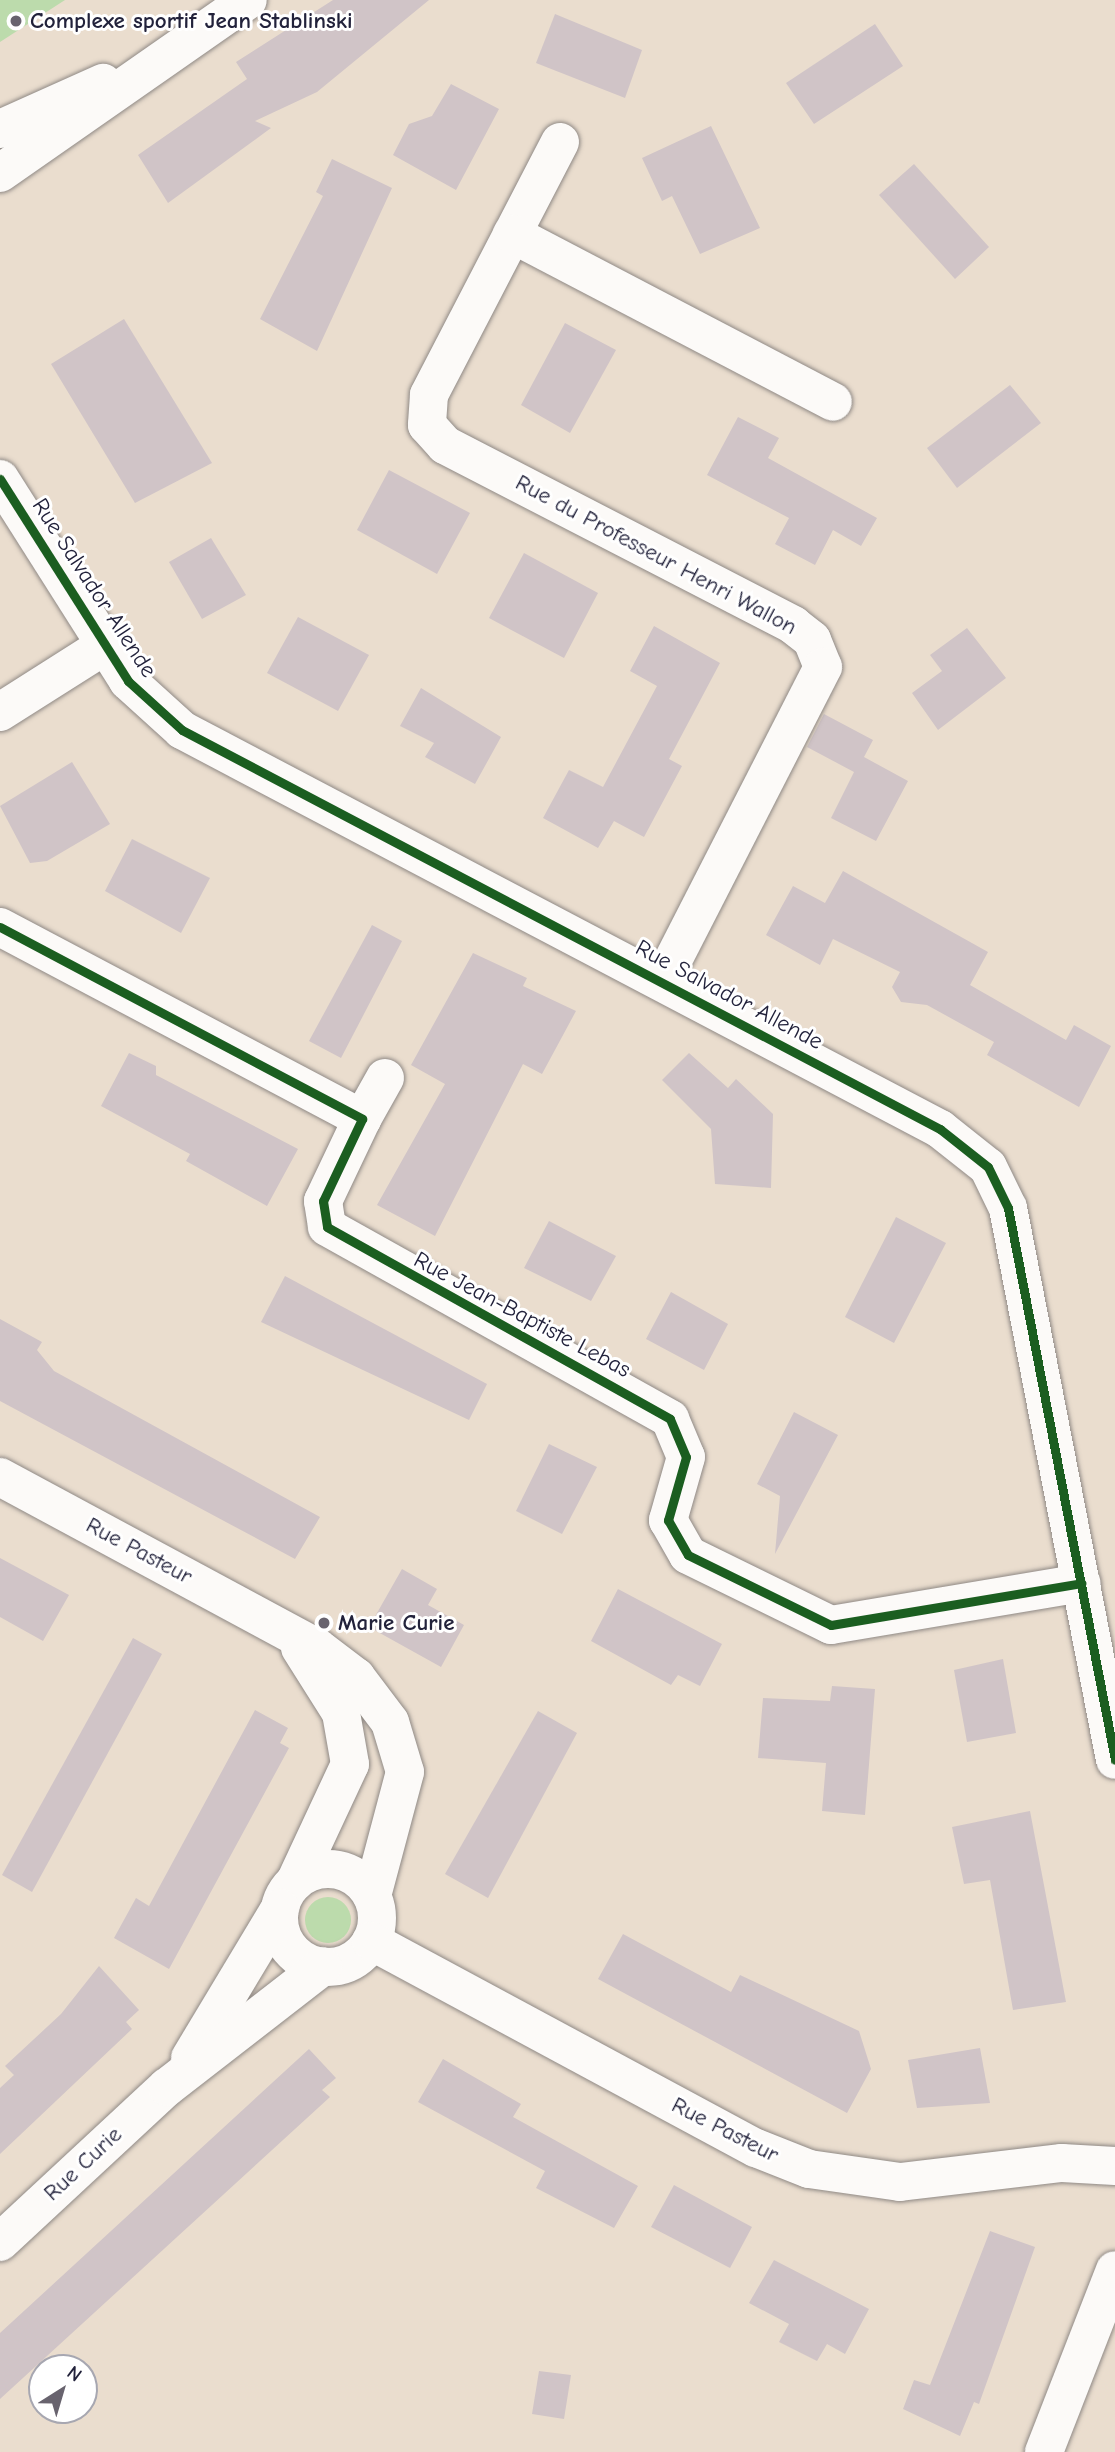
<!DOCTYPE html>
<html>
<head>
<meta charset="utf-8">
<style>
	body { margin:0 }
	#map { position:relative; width:1115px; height:2452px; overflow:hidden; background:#eaddce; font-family:"Comic Neue",sans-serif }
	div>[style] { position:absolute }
	.green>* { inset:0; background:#bcdbac }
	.round { border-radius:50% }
	.building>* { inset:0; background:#d0c4c7 }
	.roads { filter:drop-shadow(0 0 2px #8f8985) drop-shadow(0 0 2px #8f8985) }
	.street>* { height:38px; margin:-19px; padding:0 19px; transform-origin:19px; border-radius:19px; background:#fcfaf8 }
	.street>.ring { margin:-19px; padding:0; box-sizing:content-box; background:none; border:38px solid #fcfaf8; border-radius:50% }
	.secondary>* { height:38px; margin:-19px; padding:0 19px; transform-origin:19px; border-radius:19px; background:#fcfaf8 }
	.cycleway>* { height:9px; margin:-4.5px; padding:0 4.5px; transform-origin:4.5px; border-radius:4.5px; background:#1b5e20 }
	.dots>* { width:19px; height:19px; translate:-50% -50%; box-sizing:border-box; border:4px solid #fff; border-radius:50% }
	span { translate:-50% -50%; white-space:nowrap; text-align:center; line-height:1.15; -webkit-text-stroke:6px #fff; paint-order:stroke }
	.poi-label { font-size:23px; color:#22223b; font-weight:700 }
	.left { translate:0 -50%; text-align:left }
	.street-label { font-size:23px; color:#22223b }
	.north { position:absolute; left:28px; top:2354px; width:70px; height:70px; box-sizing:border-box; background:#fff; border:2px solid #a7a7b1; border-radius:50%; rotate:37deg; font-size:19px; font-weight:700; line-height:28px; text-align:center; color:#22223b }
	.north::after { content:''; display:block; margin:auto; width:24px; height:32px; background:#68636e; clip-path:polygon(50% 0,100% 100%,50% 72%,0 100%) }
</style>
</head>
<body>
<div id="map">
	<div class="green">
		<div style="clip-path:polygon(0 0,65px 0,0 42px)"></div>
		<div class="round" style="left:305px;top:1897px;width:46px;height:46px"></div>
	</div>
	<div class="building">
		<div style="clip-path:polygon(333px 0,429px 0,317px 92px,255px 121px,271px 128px,168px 203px,138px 155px,247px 79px,236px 62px)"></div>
		<div style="clip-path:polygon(555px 14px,642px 50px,625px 98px,536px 63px)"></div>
		<div style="clip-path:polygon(875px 24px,903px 66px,814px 124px,786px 83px)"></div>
		<div style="clip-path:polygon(451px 84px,499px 109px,456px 190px,393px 155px,409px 124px,432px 116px)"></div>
		<div style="clip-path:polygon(711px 126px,760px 228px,700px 254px,672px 196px,662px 201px,642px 158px)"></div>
		<div style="clip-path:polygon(332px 159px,392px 188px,317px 351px,260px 319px,323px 196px,316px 192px)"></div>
		<div style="clip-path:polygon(914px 164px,989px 247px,955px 279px,879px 195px)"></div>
		<div style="clip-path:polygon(124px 319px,212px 463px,135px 503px,51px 364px)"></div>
		<div style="clip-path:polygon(565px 323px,616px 350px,570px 433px,521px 405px)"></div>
		<div style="clip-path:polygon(1010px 385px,1041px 423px,957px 488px,927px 448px)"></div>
		<div style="clip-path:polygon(738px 417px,779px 438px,768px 458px,877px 518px,861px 546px,833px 530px,815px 565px,775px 544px,789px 518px,707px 475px)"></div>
		<div style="clip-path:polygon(389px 470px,470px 513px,437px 574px,357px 530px)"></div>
		<div style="clip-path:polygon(211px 538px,246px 595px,202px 619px,169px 562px)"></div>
		<div style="clip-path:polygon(524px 553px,598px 593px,564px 658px,489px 618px)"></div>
		<div style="clip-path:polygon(298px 617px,369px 655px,338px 711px,267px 673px)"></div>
		<div style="clip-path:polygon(654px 626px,720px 663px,669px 759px,682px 766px,644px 837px,614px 821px,598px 848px,543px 818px,569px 770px,603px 787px,657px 686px,630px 671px)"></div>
		<div style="clip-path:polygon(967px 628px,1006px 678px,938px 730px,912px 693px,942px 671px,930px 655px)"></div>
		<div style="clip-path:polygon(421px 688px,501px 737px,475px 784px,425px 757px,434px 743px,400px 726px)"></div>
		<div style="clip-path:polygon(824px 714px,873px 740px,864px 757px,908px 781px,876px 841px,831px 818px,854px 772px,807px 747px)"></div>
		<div style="clip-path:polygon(72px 762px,110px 824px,47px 861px,30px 863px,0 806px)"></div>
		<div style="clip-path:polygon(132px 839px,210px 878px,181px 933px,105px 891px)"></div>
		<div style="clip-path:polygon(843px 871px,988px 952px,970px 985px,1066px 1040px,1074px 1025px,1111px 1046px,1079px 1107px,987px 1055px,994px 1042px,927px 1005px,901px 1002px,892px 987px,900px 972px,833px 939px,820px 965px,766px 935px,793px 886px,825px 903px)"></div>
		<div style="clip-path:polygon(372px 925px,402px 941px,341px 1058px,309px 1041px)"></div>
		<div style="clip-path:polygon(473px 953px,527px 978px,523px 986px,576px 1011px,542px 1074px,523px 1064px,435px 1236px,377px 1205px,445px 1084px,411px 1065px)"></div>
		<div style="clip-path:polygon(129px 1053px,156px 1066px,156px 1075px,298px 1149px,267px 1206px,186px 1161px,190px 1154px,101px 1106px)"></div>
		<div style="clip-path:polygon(689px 1053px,728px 1088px,736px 1079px,773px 1114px,771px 1188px,715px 1184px,711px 1129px,662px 1080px)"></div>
		<div style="clip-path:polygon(896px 1217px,946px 1243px,894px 1343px,845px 1317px)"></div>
		<div style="clip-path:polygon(549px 1221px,616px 1256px,591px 1301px,524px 1268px)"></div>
		<div style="clip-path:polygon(285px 1276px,487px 1384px,469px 1420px,261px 1322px)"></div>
		<div style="clip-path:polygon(671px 1292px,728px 1324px,704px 1370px,646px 1339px)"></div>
		<div style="clip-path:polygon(0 1319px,42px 1342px,37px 1350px,54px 1371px,320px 1517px,295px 1559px,0 1401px)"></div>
		<div style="clip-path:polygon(794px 1412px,838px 1435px,775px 1554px,780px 1496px,757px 1484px)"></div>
		<div style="clip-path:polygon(549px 1444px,597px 1467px,562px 1534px,516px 1511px)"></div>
		<div style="clip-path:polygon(0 1558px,69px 1595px,43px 1641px,0 1617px)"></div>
		<div style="clip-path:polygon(402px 1569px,437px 1589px,428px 1605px,464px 1625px,441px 1667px,369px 1627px)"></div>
		<div style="clip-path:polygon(618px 1589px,722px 1644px,700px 1686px,678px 1675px,671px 1685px,591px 1641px)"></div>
		<div style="clip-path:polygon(133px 1638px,162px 1654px,32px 1892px,2px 1875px)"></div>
		<div style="clip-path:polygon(1003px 1659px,1016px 1733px,967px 1742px,954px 1670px)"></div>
		<div style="clip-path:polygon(832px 1686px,875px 1689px,865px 1815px,822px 1811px,826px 1763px,758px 1758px,763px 1698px,830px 1701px)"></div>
		<div style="clip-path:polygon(255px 1710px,288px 1728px,280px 1743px,289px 1748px,169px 1969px,114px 1938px,136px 1898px,149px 1906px)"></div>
		<div style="clip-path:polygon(538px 1711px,577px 1733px,488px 1898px,445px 1874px)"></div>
		<div style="clip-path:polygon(1030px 1811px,1066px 2002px,1013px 2010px,990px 1880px,964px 1884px,952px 1827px)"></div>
		<div style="clip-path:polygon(623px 1934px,731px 1992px,740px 1975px,859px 2031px,871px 2069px,847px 2113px,598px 1979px)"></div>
		<div style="clip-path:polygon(99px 1966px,139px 2010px,126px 2022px,132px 2029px,0 2154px,0 2088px,14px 2075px,5px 2066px,61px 2014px)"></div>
		<div style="clip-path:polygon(980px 2048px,990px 2103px,917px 2108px,908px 2060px)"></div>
		<div style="clip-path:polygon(309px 2049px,336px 2078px,322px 2090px,330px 2097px,0 2399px,0 2333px)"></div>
		<div style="clip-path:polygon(443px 2059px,521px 2104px,513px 2117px,638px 2186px,614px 2228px,536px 2188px,545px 2171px,418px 2102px)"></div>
		<div style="clip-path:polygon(674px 2185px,752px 2227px,730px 2268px,651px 2227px)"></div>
		<div style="clip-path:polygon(990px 2231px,1035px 2247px,979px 2404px,974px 2402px,960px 2436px,903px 2409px,914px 2380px,930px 2385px)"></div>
		<div style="clip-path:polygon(774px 2260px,869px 2309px,845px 2354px,827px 2344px,817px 2361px,779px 2342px,789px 2324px,749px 2303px)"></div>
		<div style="clip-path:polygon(539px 2371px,571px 2375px,564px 2419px,532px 2414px)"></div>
	</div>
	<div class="roads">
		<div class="street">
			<div style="left:560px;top:142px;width:285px;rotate:117.4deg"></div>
			<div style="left:429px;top:395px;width:30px;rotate:94deg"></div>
			<div style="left:427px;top:425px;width:27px;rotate:48deg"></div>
			<div style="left:445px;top:445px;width:392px;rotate:27.3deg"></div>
			<div style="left:793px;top:625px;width:24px;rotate:38deg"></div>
			<div style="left:812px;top:640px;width:29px;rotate:68deg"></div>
			<div style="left:823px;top:667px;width:353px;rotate:117.1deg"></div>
			<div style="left:512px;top:234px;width:362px;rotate:27.6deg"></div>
			<div style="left:0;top:479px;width:239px;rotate:57.6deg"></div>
			<div style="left:128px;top:681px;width:73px;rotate:42.2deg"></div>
			<div style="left:182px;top:730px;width:857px;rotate:27.76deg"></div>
			<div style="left:940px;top:1129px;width:61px;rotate:38.4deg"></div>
			<div style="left:988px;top:1167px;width:46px;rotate:64deg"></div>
			<div style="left:1008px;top:1208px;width:562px;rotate:79.03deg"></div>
			<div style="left:0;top:712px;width:123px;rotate:-32.4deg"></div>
			<div style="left:0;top:927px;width:410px;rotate:27.9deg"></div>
			<div style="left:362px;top:1119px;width:91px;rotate:115.4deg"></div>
			<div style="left:323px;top:1201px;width:26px;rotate:81deg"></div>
			<div style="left:327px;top:1227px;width:393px;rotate:29.2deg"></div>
			<div style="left:670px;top:1419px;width:41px;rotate:67.2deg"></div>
			<div style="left:686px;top:1457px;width:66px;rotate:105.9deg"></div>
			<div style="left:668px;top:1520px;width:40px;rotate:60.3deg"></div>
			<div style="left:688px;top:1555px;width:159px;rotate:26.1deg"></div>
			<div style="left:831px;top:1625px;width:254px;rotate:-9.5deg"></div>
			<div style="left:362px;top:1119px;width:47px;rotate:-60.7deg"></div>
			<div style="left:0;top:1477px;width:361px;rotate:28.3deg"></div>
			<div style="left:318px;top:1648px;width:48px;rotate:37.3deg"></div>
			<div style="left:356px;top:1677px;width:56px;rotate:52.9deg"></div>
			<div style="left:390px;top:1722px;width:52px;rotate:73.3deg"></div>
			<div style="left:405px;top:1772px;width:128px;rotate:104.9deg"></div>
			<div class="ring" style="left:279px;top:1869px;width:60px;height:60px"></div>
			<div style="left:295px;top:1882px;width:130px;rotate:-65deg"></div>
			<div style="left:350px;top:1764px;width:52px;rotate:-100deg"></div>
			<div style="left:341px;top:1713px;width:77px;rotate:-122.2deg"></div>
			<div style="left:371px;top:1941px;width:437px;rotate:28.3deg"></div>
			<div style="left:756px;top:2148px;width:57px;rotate:21.6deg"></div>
			<div style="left:809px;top:2169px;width:92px;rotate:8.1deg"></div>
			<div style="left:900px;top:2182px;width:163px;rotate:-6.7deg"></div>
			<div style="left:1062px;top:2163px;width:53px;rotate:3.2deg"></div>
			<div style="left:190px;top:2058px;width:175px;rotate:-59deg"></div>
			<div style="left:0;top:2242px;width:228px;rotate:-42.9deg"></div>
			<div style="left:167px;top:2087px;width:197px;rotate:-37.8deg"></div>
			<div style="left:1044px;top:2452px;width:195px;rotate:-68.7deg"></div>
		</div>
		<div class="secondary">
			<div style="left:0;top:129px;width:113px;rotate:-24.1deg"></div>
			<div style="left:0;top:173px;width:302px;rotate:-34.9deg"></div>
		</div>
	</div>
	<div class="cycleway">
		<div style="left:0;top:479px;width:239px;rotate:57.6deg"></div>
		<div style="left:128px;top:681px;width:73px;rotate:42.2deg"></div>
		<div style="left:182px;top:730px;width:857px;rotate:27.76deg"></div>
		<div style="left:940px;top:1129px;width:61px;rotate:38.4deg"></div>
		<div style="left:988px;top:1167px;width:46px;rotate:64deg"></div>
		<div style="left:1008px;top:1208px;width:562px;rotate:79.03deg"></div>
		<div style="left:0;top:927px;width:410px;rotate:27.9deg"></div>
		<div style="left:362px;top:1119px;width:91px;rotate:115.4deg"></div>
		<div style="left:323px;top:1201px;width:26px;rotate:81deg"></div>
		<div style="left:327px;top:1227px;width:393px;rotate:29.2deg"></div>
		<div style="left:670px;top:1419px;width:41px;rotate:67.2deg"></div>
		<div style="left:686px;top:1457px;width:66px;rotate:105.9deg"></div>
		<div style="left:668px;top:1520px;width:40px;rotate:60.3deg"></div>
		<div style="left:688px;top:1555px;width:159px;rotate:26.1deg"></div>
		<div style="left:831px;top:1625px;width:254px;rotate:-9.5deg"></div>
	</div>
	<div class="dots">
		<div style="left:16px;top:21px;background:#68636e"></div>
		<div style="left:324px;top:1623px;background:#68636e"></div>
	</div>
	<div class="poi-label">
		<span class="left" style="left:30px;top:21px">Complexe sportif Jean Stablinski</span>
		<span class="left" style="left:338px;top:1623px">Marie Curie</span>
	</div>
	<div class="street-label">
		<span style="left:656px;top:555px;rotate:28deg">Rue du Professeur Henri Wallon</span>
		<span style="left:94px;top:588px;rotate:57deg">Rue Salvador Allende</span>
		<span style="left:729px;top:995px;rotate:28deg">Rue Salvador Allende</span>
		<span style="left:522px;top:1315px;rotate:28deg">Rue Jean-Baptiste Lebas</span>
		<span style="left:139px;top:1551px;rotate:28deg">Rue Pasteur</span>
		<span style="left:725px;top:2130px;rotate:27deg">Rue Pasteur</span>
		<span style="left:83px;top:2164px;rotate:-43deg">Rue Curie</span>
	</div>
	<div class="north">N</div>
</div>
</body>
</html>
